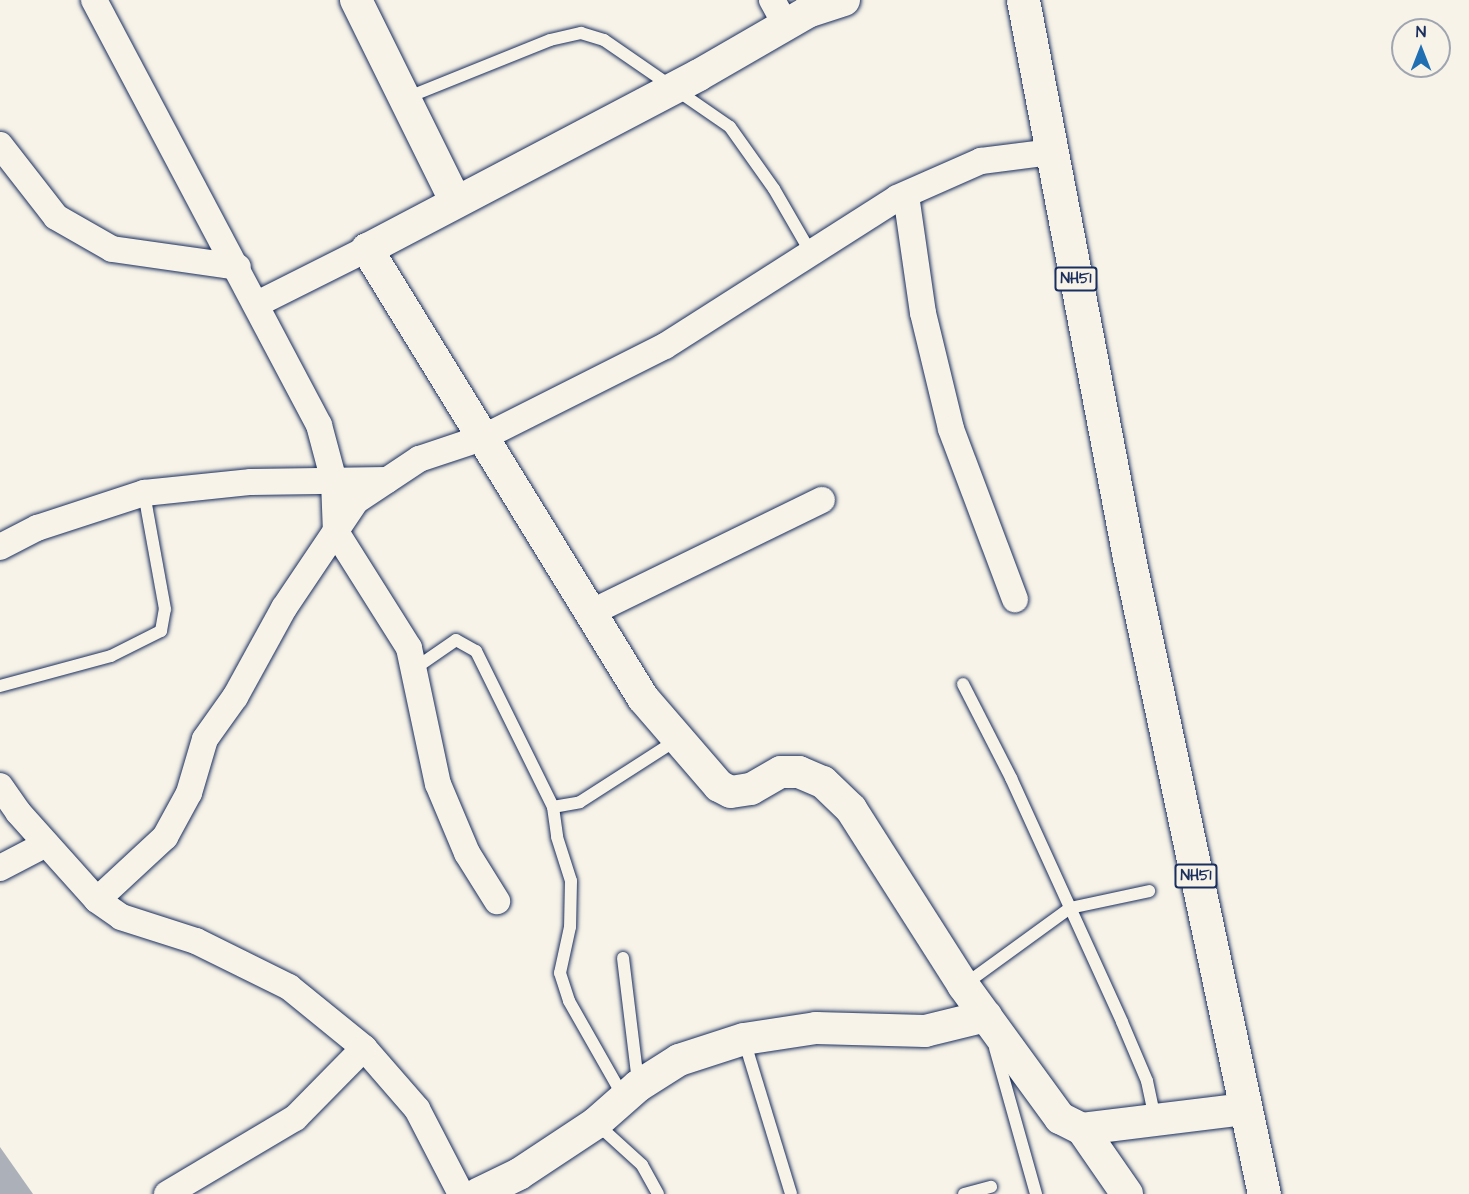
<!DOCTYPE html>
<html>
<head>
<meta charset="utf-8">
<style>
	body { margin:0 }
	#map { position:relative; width:1469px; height:1194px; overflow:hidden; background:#f7f3e8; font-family:"Architects Daughter",sans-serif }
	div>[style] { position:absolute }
	.water>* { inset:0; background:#acb0b9 }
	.roads { filter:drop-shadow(0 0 2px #1b2f5e) drop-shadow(0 0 2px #1b2f5e) }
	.service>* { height:12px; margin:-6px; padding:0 6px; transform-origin:6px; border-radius:6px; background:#f7f3e8 }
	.minor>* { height:26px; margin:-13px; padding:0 13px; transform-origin:13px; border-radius:13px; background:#f7f3e8 }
	.tertiary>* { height:32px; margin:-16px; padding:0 16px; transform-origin:16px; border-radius:16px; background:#f7f3e8 }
	.trunk>* { height:33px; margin:-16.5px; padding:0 16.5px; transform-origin:16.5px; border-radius:16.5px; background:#f7f3e8 }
	span { translate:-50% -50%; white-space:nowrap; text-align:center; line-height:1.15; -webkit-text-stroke:6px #f7f3e8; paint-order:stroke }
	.shield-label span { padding:2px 4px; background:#f7f3e8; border:2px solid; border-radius:4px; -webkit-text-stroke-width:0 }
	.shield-label { font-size:15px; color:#1b2f5e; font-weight:700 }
	.north { position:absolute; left:1391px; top:18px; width:60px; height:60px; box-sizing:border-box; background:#f7f3e8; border:2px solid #9fa5b1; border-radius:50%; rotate:0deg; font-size:16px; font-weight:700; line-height:24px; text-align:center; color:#1b2f5e }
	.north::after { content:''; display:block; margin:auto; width:21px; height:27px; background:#1f6fb2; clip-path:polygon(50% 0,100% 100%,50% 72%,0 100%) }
</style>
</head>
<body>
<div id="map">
	<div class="water">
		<div style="clip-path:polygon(0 1147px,33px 1194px,0 1194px)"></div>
	</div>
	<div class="roads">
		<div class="service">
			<div style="left:406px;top:98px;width:155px;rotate:-21.9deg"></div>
			<div style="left:550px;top:40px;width:32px;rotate:-13deg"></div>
			<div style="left:581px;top:33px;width:24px;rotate:17deg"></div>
			<div style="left:604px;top:40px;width:153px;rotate:34.6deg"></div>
			<div style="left:730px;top:127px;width:76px;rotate:54.6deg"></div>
			<div style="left:774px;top:189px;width:74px;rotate:60deg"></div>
			<div style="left:414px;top:669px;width:51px;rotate:-34.6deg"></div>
			<div style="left:456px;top:640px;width:23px;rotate:29deg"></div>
			<div style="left:476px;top:651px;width:174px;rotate:63.7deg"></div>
			<div style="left:553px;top:807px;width:27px;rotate:-10deg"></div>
			<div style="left:580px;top:802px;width:117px;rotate:-32.7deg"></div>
			<div style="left:963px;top:684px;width:106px;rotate:62.9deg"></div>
			<div style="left:1011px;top:778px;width:268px;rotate:65.5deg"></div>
			<div style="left:1122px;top:1022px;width:64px;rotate:67deg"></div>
			<div style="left:1147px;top:1081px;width:40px;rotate:78deg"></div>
			<div style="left:0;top:686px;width:115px;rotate:-15.1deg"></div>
			<div style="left:111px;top:656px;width:56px;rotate:-26.6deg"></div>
			<div style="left:161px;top:631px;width:22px;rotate:-80deg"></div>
			<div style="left:165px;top:609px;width:118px;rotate:-100.3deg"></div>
			<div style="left:553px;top:807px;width:30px;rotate:82deg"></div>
			<div style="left:557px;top:837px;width:46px;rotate:72.3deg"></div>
			<div style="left:571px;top:881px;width:46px;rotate:91.2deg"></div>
			<div style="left:570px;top:927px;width:47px;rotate:102.3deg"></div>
			<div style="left:560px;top:973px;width:29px;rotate:72deg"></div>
			<div style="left:569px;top:1001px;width:112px;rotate:60.4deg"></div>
			<div style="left:623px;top:958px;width:125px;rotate:83.1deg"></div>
			<div style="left:964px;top:985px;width:131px;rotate:-36deg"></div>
			<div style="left:1070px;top:908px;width:81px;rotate:-12.1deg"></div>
			<div style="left:744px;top:1040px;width:161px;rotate:73deg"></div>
			<div style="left:995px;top:1048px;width:152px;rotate:74.3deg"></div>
			<div style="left:597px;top:1124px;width:61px;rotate:42.3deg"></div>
			<div style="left:642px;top:1165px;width:33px;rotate:61deg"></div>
			<div style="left:964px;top:1194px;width:28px;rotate:-15deg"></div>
		</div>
		<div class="minor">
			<div style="left:94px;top:0;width:481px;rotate:62.1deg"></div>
			<div style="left:319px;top:425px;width:58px;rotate:75deg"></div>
			<div style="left:334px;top:481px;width:51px;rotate:87.8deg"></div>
			<div style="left:336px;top:532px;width:137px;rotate:57.8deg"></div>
			<div style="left:409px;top:648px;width:139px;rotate:78deg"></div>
			<div style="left:438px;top:784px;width:75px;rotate:67.2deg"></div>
			<div style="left:467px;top:853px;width:57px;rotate:58deg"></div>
			<div style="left:772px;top:0;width:29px;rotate:61deg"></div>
			<div style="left:0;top:145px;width:91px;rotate:52.1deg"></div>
			<div style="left:56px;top:217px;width:64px;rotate:29.7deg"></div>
			<div style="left:112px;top:249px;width:127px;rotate:8.1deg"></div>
			<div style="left:906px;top:195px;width:119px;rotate:81.8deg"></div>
			<div style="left:923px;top:313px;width:119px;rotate:76.4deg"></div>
			<div style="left:951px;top:429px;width:182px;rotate:69.4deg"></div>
			<div style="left:257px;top:304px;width:123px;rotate:-26.6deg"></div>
			<div style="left:0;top:547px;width:42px;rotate:-27.2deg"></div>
			<div style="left:37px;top:528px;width:113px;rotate:-18.1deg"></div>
			<div style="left:144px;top:493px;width:108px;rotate:-5.9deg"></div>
			<div style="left:251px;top:482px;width:136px;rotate:-0.8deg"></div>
			<div style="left:590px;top:613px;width:258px;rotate:-26deg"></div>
			<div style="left:0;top:786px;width:32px;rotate:55deg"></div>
			<div style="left:18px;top:812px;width:118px;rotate:48.1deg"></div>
			<div style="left:97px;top:900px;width:29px;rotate:35deg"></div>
			<div style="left:121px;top:917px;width:79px;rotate:17.7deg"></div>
			<div style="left:196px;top:941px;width:104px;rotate:26.3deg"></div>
			<div style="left:289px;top:987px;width:97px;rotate:39.1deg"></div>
			<div style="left:364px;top:1048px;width:81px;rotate:49deg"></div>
			<div style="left:417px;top:1109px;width:96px;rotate:62.6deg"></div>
			<div style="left:0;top:868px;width:52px;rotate:-27.6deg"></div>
			<div style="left:97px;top:900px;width:93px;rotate:-42.8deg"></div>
			<div style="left:165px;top:837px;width:50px;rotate:-61.4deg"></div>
			<div style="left:189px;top:793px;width:56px;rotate:-73.5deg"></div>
			<div style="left:205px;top:739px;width:52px;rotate:-54.5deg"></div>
			<div style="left:235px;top:697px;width:102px;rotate:-61.2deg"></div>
			<div style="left:284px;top:608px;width:129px;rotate:-56.1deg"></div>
			<div style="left:356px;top:501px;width:76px;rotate:-33.7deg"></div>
			<div style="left:419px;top:459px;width:66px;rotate:-18.4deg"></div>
			<div style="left:482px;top:438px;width:205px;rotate:-26.7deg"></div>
			<div style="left:665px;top:346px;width:275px;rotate:-32.5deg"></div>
			<div style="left:897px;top:198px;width:92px;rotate:-23.8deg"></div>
			<div style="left:981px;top:161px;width:72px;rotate:-7.2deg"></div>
			<div style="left:167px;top:1194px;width:149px;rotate:-30.7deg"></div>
			<div style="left:295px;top:1118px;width:98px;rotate:-45.4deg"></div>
		</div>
		<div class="tertiary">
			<div style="left:356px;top:0;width:225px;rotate:63.7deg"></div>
			<div style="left:844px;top:0;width:38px;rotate:162deg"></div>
			<div style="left:808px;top:12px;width:126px;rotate:150deg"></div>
			<div style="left:699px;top:75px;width:375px;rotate:152.3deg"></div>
			<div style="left:367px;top:249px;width:527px;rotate:58.42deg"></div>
			<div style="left:643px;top:698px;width:116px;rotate:49.2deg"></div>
			<div style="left:719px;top:786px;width:13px;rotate:27deg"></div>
			<div style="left:731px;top:792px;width:20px;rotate:-9deg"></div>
			<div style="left:751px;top:789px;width:34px;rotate:-30deg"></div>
			<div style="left:781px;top:772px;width:18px"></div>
			<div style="left:799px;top:772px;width:26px;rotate:23deg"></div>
			<div style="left:823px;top:782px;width:39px;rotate:44deg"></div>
			<div style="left:851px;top:809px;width:209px;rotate:57.5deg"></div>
			<div style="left:963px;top:985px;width:165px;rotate:53.9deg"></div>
			<div style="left:1060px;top:1118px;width:25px;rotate:27deg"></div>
			<div style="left:1082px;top:1129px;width:165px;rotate:-7deg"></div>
			<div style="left:1082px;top:1129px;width:79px;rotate:55.3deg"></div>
			<div style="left:478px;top:1194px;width:46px;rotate:-26deg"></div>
			<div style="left:519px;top:1174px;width:92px;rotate:-33.5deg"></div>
			<div style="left:596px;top:1123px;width:56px;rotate:-41.4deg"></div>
			<div style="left:638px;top:1086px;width:49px;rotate:-32.4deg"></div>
			<div style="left:679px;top:1060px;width:68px;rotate:-17.9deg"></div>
			<div style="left:744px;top:1039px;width:73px;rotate:-8.7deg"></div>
			<div style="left:816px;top:1028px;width:109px;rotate:1.6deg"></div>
			<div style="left:925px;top:1031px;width:63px;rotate:-13.8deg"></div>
		</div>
		<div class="trunk">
			<div style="left:1023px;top:0;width:568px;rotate:79.24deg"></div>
			<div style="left:1129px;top:558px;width:650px;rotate:78.02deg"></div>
		</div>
	</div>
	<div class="shield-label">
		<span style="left:1076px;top:279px">NH51</span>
		<span style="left:1196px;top:876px">NH51</span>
	</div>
	<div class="north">N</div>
</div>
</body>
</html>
